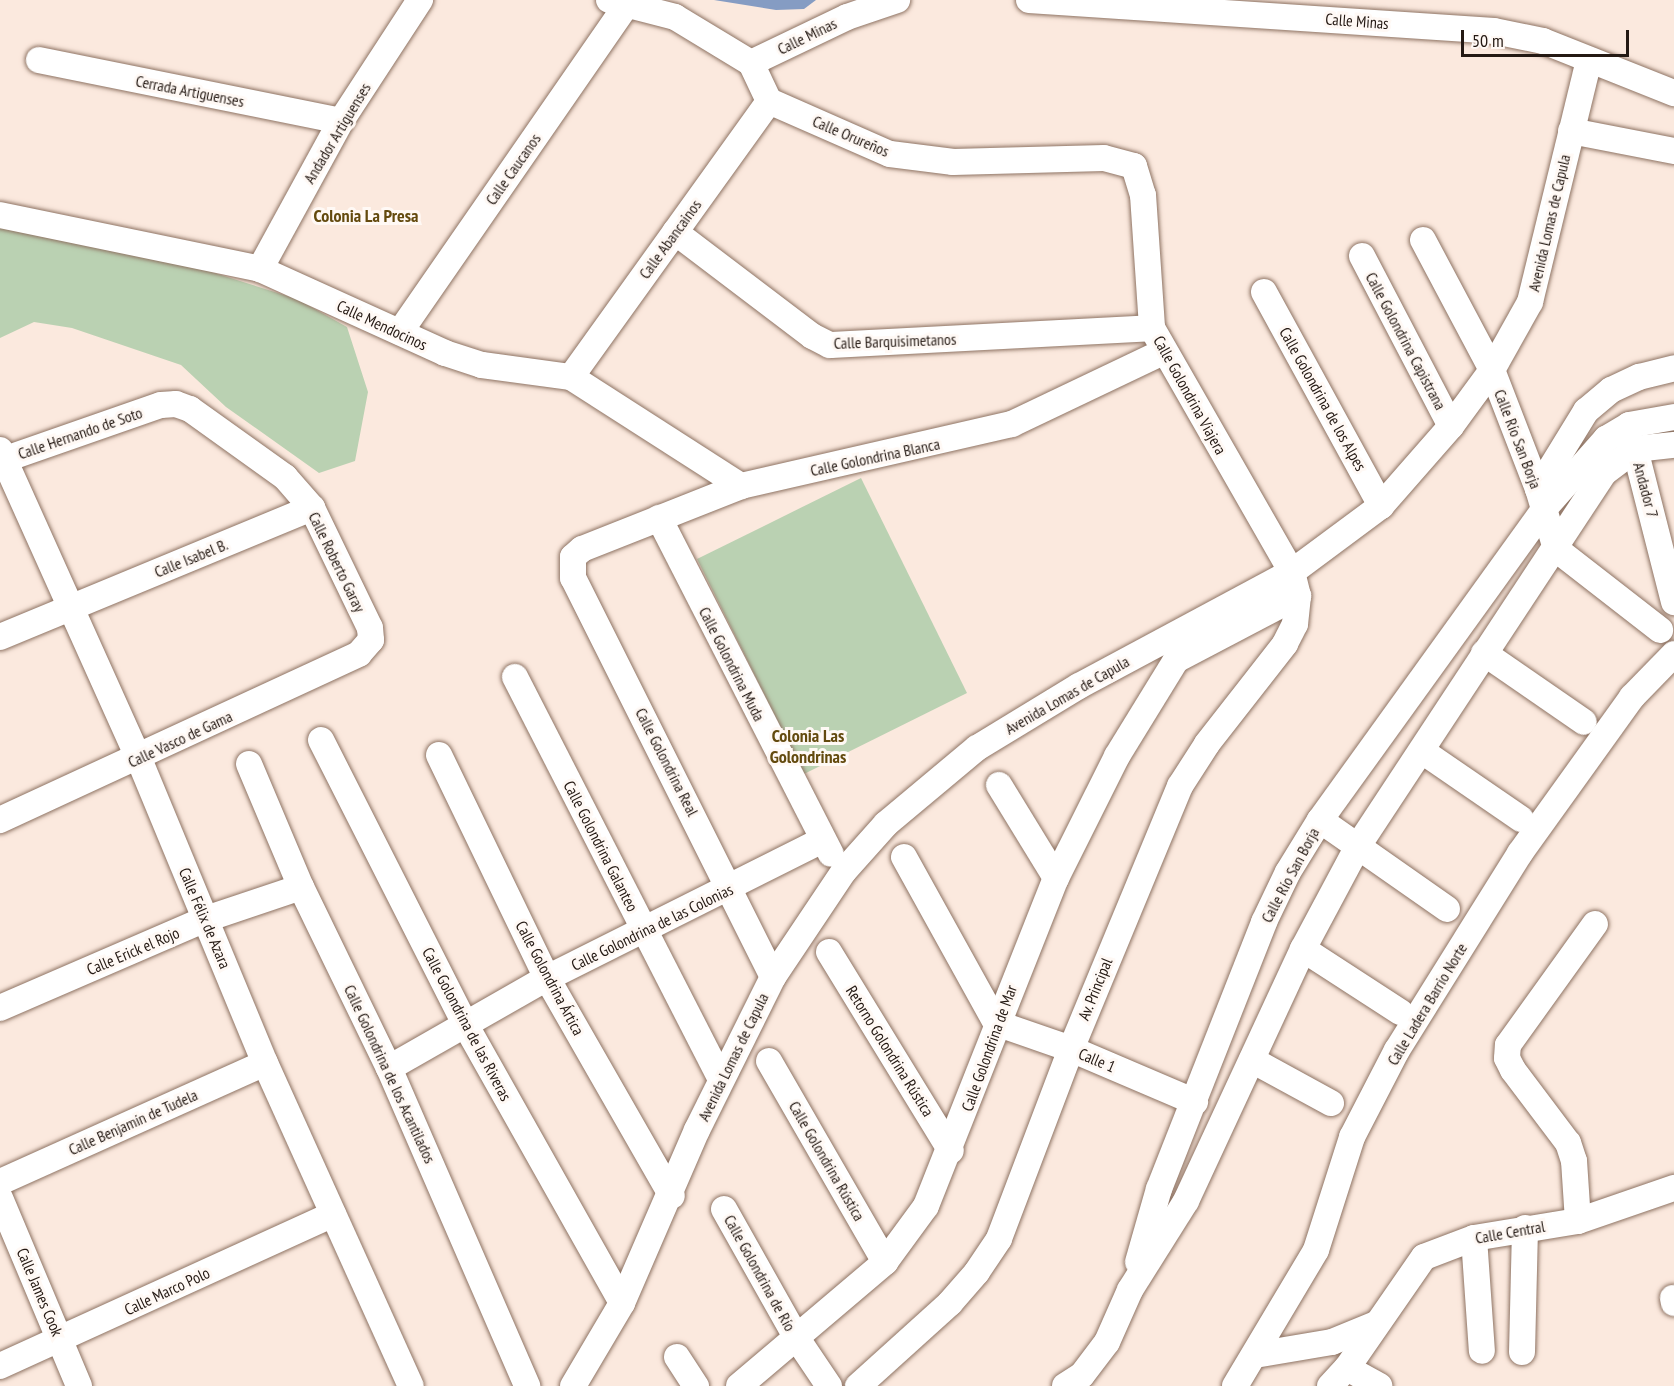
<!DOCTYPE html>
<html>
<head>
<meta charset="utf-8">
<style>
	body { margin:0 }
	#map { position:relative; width:1674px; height:1386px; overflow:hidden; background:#fbe9de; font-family:"PT Sans Narrow",sans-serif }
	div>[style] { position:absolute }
	.green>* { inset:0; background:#bad1b2 }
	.water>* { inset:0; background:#859cc3 }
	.roads { filter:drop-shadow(0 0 2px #8e7363) drop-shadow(0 0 2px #8e7363) }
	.minor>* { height:26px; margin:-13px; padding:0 13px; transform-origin:13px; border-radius:13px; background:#fff }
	span { translate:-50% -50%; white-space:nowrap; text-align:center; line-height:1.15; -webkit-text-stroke:6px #fff9f5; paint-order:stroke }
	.street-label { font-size:16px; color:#241913 }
	.neighbourhood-label { font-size:18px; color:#634a0e; font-weight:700 }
	.scale { position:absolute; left:1461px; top:30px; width:168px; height:27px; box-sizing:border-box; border:3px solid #241913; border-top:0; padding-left:8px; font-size:18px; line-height:21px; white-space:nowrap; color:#241913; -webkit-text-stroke:4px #fff9f5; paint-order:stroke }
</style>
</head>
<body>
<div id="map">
	<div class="green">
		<div style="clip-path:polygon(0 228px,202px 269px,297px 299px,347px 327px,368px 392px,355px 461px,319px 473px,226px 407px,181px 365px,72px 328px,34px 322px,0 338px)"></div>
		<div style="clip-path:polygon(861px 478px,967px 693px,804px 774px,697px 559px)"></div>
	</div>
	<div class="water">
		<div style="clip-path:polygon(714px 0,816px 0,804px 9px,776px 10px)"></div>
	</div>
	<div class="roads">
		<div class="minor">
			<div style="left:609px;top:0;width:68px;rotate:14.4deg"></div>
			<div style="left:675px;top:17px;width:89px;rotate:31.2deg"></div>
			<div style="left:751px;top:63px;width:42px;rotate:64.7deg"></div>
			<div style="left:769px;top:101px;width:132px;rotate:23.7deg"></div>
			<div style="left:890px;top:154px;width:64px;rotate:7.2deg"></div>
			<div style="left:953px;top:162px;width:151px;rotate:-1.5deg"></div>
			<div style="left:1104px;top:158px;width:31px;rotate:15deg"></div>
			<div style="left:1134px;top:166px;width:30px;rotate:73deg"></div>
			<div style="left:1143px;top:195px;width:133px;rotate:86.1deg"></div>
			<div style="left:1152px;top:328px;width:281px;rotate:60.2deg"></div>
			<div style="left:1292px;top:572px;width:25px;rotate:76deg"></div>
			<div style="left:1298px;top:596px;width:28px;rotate:96deg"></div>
			<div style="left:1295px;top:624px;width:22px;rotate:117deg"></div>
			<div style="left:1285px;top:644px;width:127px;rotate:128deg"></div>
			<div style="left:1207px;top:744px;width:50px;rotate:122.7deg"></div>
			<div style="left:1180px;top:786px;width:285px;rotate:112.5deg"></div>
			<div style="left:1071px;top:1049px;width:203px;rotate:110.8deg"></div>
			<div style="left:999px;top:1239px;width:40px;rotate:124deg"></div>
			<div style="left:977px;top:1272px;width:41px;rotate:131.1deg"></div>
			<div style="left:950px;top:1303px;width:124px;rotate:137.9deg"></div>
			<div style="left:1029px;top:0;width:466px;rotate:3.8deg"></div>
			<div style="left:1494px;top:31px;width:50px;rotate:11.5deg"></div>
			<div style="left:1543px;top:41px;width:141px;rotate:21.7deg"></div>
			<div style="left:39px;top:60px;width:308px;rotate:11.4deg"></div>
			<div style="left:751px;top:63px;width:106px;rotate:-25.6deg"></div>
			<div style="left:847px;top:17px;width:53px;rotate:-18.8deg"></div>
			<div style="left:1571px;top:131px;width:105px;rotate:11deg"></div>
			<div style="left:0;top:215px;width:266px;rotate:11.7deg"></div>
			<div style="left:260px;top:269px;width:203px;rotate:24.4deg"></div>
			<div style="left:445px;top:353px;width:39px;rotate:18deg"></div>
			<div style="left:482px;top:365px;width:90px;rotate:7.7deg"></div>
			<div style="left:571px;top:377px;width:202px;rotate:32.7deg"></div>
			<div style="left:675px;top:232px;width:172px;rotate:37.2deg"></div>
			<div style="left:812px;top:336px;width:20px;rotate:27deg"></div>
			<div style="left:830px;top:345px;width:322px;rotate:-3deg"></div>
			<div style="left:1423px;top:240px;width:147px;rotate:62deg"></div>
			<div style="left:1492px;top:370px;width:128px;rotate:68.9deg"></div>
			<div style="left:1538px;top:489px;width:63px;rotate:73.3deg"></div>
			<div style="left:1556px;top:549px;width:132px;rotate:37.9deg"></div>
			<div style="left:1362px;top:256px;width:192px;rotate:62.4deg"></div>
			<div style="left:260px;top:269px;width:169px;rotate:-61.3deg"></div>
			<div style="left:341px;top:121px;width:145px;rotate:-56.9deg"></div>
			<div style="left:1264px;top:292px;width:244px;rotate:61.3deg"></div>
			<div style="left:400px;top:332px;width:397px;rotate:-55.3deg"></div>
			<div style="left:571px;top:377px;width:340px;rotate:-54.3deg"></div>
			<div style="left:1635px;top:449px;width:158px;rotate:75.7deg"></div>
			<div style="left:0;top:450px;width:339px;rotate:65.8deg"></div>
			<div style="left:139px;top:759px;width:329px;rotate:67.5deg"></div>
			<div style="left:265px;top:1063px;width:354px;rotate:65.7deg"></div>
			<div style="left:0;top:461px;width:170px;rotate:-19.2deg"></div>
			<div style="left:161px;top:405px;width:15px;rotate:-4deg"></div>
			<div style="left:176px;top:404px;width:15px;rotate:20deg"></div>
			<div style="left:190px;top:409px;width:117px;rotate:35.6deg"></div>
			<div style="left:285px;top:477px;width:41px;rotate:48.9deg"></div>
			<div style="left:312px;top:508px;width:133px;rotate:64.2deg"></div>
			<div style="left:370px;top:628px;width:12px;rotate:85deg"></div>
			<div style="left:371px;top:640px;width:18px;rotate:131deg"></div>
			<div style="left:359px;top:654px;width:396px;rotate:155.2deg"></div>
			<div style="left:1538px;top:489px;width:92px;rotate:-58.4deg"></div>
			<div style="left:1586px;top:411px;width:33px;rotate:-40deg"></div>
			<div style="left:1611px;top:390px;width:31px;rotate:-25deg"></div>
			<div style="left:1639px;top:377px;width:36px;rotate:-14deg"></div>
			<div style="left:659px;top:518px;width:377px;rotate:62.9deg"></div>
			<div style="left:0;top:637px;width:338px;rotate:-22.5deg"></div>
			<div style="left:1484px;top:653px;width:121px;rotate:34.6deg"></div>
			<div style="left:515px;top:677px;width:452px;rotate:62.9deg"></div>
			<div style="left:321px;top:740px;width:318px;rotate:63.1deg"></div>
			<div style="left:465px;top:1024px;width:320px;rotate:60.6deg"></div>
			<div style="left:1422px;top:751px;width:120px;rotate:34.5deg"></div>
			<div style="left:439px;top:755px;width:248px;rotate:64.2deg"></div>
			<div style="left:547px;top:978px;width:251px;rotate:60.2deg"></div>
			<div style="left:249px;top:764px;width:134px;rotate:67.1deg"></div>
			<div style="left:301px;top:887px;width:201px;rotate:64.1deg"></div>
			<div style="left:389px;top:1068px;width:347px;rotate:66.5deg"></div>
			<div style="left:999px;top:785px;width:109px;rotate:58.5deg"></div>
			<div style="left:1320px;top:820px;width:155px;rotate:35deg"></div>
			<div style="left:904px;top:857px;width:190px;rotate:61deg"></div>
			<div style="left:996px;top:1023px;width:79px;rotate:19.1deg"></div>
			<div style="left:1071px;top:1049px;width:135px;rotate:23.1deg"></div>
			<div style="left:1303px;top:949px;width:116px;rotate:33deg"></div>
			<div style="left:829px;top:952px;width:233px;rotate:58.5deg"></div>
			<div style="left:773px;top:977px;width:446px;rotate:-116.6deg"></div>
			<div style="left:573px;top:578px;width:21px;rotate:-90deg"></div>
			<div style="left:573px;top:557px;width:12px;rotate:-42deg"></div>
			<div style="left:582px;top:549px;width:171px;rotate:-21.6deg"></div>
			<div style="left:741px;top:486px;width:278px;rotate:-12.9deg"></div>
			<div style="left:1012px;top:424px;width:167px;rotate:-25.5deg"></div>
			<div style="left:0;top:1008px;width:224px;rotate:-23.4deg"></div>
			<div style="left:206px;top:919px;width:100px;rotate:-18.6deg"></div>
			<div style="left:1252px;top:1060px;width:90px;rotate:28.6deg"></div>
			<div style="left:769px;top:1061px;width:232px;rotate:60deg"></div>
			<div style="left:389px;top:1068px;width:182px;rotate:-29.7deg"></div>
			<div style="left:547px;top:978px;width:306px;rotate:-26.6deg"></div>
			<div style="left:0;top:1182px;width:290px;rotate:-24.2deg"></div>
			<div style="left:0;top:1198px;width:204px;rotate:67.2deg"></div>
			<div style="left:724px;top:1209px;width:147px;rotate:60.6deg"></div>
			<div style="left:796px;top:1337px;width:59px;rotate:56deg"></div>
			<div style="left:1578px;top:1221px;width:60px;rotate:-93.8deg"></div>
			<div style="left:1574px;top:1161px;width:19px;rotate:-108deg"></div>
			<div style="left:1568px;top:1143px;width:91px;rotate:-127deg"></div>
			<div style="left:1513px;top:1070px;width:13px;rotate:-117deg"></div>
			<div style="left:1507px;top:1058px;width:13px;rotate:-86deg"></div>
			<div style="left:1508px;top:1045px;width:149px;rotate:-54.3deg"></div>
			<div style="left:1474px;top:1238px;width:113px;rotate:86deg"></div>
			<div style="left:1138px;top:1262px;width:76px;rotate:-74deg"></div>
			<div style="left:1159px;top:1189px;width:287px;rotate:-68.5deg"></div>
			<div style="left:1264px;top:922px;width:55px;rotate:-64.4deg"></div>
			<div style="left:1288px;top:872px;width:61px;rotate:-58.4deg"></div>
			<div style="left:1320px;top:820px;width:383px;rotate:-54.2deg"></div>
			<div style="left:1544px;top:509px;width:94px;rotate:-48.5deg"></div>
			<div style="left:1606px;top:439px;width:27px;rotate:-31deg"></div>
			<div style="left:1629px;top:425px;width:46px;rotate:-10.1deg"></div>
			<div style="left:1673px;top:1298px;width:5px;rotate:79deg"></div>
			<div style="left:1522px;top:1352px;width:124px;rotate:-88.6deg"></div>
			<div style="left:1255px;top:1355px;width:78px;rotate:-9.6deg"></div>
			<div style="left:1332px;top:1342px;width:48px;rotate:-22.2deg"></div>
			<div style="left:677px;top:1357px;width:35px;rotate:57deg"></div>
			<div style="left:0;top:1366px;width:366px;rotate:-24.5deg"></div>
			<div style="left:1347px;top:1368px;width:37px;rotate:29deg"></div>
			<div style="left:573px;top:1386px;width:96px;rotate:-59.4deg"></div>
			<div style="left:622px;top:1303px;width:189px;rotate:-66.6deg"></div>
			<div style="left:697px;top:1130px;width:171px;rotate:-63.6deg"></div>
			<div style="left:773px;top:977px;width:128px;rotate:-56.2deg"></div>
			<div style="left:844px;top:871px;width:63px;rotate:-48.2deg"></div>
			<div style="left:886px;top:824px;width:119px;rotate:-39.9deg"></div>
			<div style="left:977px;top:748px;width:119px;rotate:-31.3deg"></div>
			<div style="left:1079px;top:686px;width:242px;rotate:-28.2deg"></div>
			<div style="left:1292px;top:572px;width:111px;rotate:-36.6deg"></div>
			<div style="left:1381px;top:506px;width:106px;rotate:-48.8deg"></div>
			<div style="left:1451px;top:426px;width:69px;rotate:-53.8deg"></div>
			<div style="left:1492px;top:370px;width:78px;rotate:-60.8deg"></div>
			<div style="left:1530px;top:302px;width:249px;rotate:-76.3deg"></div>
			<div style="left:739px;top:1386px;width:192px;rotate:-40.3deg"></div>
			<div style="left:885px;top:1262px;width:69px;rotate:-53.8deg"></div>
			<div style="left:926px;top:1206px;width:353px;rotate:-68.4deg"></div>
			<div style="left:1056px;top:878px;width:136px;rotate:-63.4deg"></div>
			<div style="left:1117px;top:756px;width:113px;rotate:-58.4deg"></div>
			<div style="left:1176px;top:660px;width:138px;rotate:-27.7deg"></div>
			<div style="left:1065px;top:1386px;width:20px;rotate:-33deg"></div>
			<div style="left:1082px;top:1375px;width:41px;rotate:-52.9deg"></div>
			<div style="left:1107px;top:1342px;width:57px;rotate:-66.1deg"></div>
			<div style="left:1130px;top:1290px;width:105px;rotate:-57.8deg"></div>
			<div style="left:1186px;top:1201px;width:278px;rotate:-65.1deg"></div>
			<div style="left:1303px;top:949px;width:117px;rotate:-61.9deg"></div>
			<div style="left:1358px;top:846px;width:448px;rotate:-56.6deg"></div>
			<div style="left:1605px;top:472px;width:38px;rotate:-37deg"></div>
			<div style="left:1635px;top:449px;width:39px;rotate:-6deg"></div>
			<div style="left:1235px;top:1386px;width:158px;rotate:-59.2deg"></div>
			<div style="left:1316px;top:1250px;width:119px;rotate:-72.3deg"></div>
			<div style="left:1352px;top:1137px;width:98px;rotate:-62.7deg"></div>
			<div style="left:1397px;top:1050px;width:232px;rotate:-58deg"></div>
			<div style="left:1520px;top:853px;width:192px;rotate:-54.3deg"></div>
			<div style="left:1632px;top:697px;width:60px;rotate:-45.7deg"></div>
			<div style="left:1330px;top:1386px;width:25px;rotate:-47deg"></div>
			<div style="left:1347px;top:1368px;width:135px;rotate:-55.3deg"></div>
			<div style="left:1424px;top:1257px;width:53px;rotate:-20.8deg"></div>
			<div style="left:1474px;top:1238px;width:105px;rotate:-9.3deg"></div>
			<div style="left:1578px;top:1221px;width:102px;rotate:-19deg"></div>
		</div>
	</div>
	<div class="street-label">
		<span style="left:1357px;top:21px;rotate:4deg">Calle Minas</span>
		<span style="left:807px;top:36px;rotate:-26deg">Calle Minas</span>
		<span style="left:190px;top:91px;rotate:11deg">Cerrada Artiguenses</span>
		<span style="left:337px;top:133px;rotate:-59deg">Andador Artiguenses</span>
		<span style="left:851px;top:136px;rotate:23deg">Calle Orureños</span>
		<span style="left:513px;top:169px;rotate:-55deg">Calle Caucanos</span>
		<span style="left:1549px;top:223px;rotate:-77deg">Avenida Lomas de Capula</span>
		<span style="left:670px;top:239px;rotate:-54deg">Calle Abancainos</span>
		<span style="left:382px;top:325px;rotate:25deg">Calle Mendocinos</span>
		<span style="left:895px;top:341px;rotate:-2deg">Calle Barquisimetanos</span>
		<span style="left:1406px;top:341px;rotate:62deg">Calle Golondrina Capistrana</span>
		<span style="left:1190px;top:395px;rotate:61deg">Calle Golondrina Viajera</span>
		<span style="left:1323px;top:399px;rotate:61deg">Calle Golondrina de los Alpes</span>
		<span style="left:80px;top:433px;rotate:-19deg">Calle Hernando de Soto</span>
		<span style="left:1518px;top:439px;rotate:69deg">Calle Río San Borja</span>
		<span style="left:875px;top:457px;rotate:-12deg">Calle Golondrina Blanca</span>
		<span style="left:1646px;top:490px;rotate:75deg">Andador 7</span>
		<span style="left:191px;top:558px;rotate:-22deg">Calle Isabel B.</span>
		<span style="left:337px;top:562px;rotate:64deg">Calle Roberto Garay</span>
		<span style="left:732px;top:664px;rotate:63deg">Calle Golondrina Muda</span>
		<span style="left:1067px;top:695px;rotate:-30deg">Avenida Lomas de Capula</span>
		<span style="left:180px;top:739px;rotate:-25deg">Calle Vasco de Gama</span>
		<span style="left:667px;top:762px;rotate:63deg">Calle Golondrina Real</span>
		<span style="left:601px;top:846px;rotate:63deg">Calle Golondrina Galanteo</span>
		<span style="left:1290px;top:875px;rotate:-62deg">Calle Río San Borja</span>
		<span style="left:205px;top:918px;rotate:67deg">Calle Félix de Azara</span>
		<span style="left:652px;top:927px;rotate:-26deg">Calle Golondrina de las Colonias</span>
		<span style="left:133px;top:951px;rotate:-23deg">Calle Erick el Rojo</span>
		<span style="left:550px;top:978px;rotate:62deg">Calle Golondrina Ártica</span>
		<span style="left:1095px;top:989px;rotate:-68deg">Av. Principal</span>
		<span style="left:1427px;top:1004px;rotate:-59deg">Calle Ladera Barrio Norte</span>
		<span style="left:467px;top:1024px;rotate:62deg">Calle Golondrina de las Riveras</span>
		<span style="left:989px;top:1048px;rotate:-70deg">Calle Golondrina de Mar</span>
		<span style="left:890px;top:1051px;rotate:58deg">Retorno Golondrina Rústica</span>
		<span style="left:733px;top:1057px;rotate:-64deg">Avenida Lomas de Capula</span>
		<span style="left:1097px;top:1060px;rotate:23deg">Calle 1</span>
		<span style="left:390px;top:1074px;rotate:65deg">Calle Golondrina de los Acantilados</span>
		<span style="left:133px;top:1122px;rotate:-24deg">Calle Benjamín de Tudela</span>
		<span style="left:827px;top:1161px;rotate:60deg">Calle Golondrina Rústica</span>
		<span style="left:1510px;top:1232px;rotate:-10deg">Calle Central</span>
		<span style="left:760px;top:1273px;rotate:61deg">Calle Golondrina de Río</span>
		<span style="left:167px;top:1291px;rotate:-25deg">Calle Marco Polo</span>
		<span style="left:40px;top:1292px;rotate:67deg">Calle James Cook</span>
	</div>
	<div class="neighbourhood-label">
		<span style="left:366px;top:216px">Colonia La Presa</span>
		<span style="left:808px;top:747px">Colonia Las<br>Golondrinas</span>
	</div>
	<div class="scale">50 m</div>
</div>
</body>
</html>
